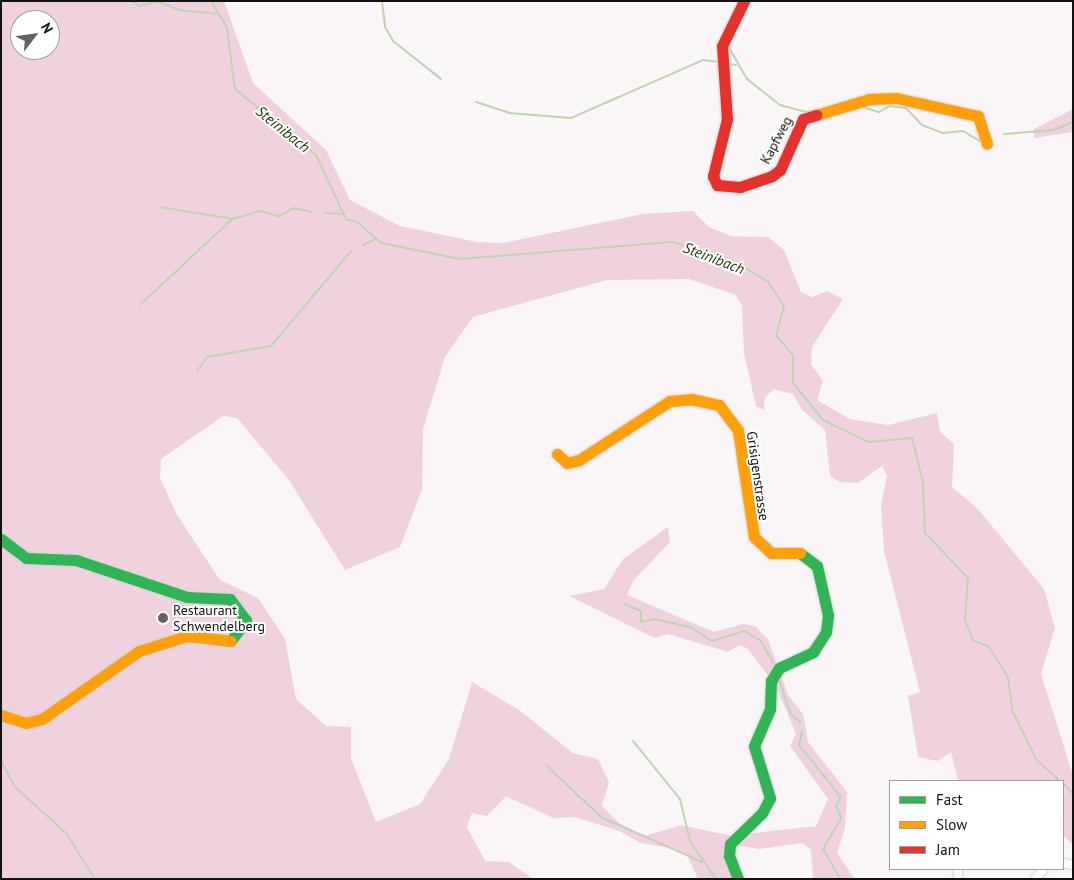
<!DOCTYPE html>
<html>
<head>
<meta charset="utf-8">
<style>
	body { margin:0 }
	#map { position:relative; width:1074px; height:880px; overflow:hidden; background:#faf5f7; font-family:"PT Sans",sans-serif }
	div>[style] { position:absolute }
	.green>* { inset:0; background:#f0d2de }
	.stream>* { height:2px; margin:-1px; padding:0 1px; transform-origin:1px; border-radius:1px; background:#bfd4b3 }
	.roads { filter:drop-shadow(0 0 1px #d3d0d1) drop-shadow(0 0 1px #d3d0d1) }
	.street>* { height:8px; margin:-4px; padding:0 4px; transform-origin:4px; border-radius:4px; background:#fefefe }
	.fast>* { height:11px; margin:-5.5px; padding:0 5.5px; transform-origin:5.5px; border-radius:5.5px; background:#30b455 }
	.slow>* { height:11px; margin:-5.5px; padding:0 5.5px; transform-origin:5.5px; border-radius:5.5px; background:#ff9f0a }
	.jam>* { height:11px; margin:-5.5px; padding:0 5.5px; transform-origin:5.5px; border-radius:5.5px; background:#e5322d }
	.dots>* { width:14px; height:14px; translate:-50% -50%; box-sizing:border-box; border:2px solid #fff; border-radius:50% }
	span { translate:-50% -50%; white-space:nowrap; text-align:center; line-height:1.15; -webkit-text-stroke:4px #fff; paint-order:stroke }
	.street-label { font-size:14px; color:#141112 }
	.poi-label { font-size:14px; color:#141112 }
	.left { translate:0 -50%; text-align:left }
	.water-label { font-size:15px; color:#203d0c; font-style:italic }
	.frame { position:absolute; inset:0; border:2px solid #141112; pointer-events:none }
	.legend { position:absolute; left:889px; top:780px; width:175px; height:90px; box-sizing:border-box; background:#fff; border:1px solid #a1a0a0; margin:0; padding:6px 9px; list-style:none; font-size:15px; color:#141112 }
	.legend li { display:flex; align-items:center; gap:10px; height:25px }
	.legend b { width:25px; border:1px solid #a1a0a0 }
	.north { position:absolute; left:10px; top:10px; width:50px; height:50px; box-sizing:border-box; background:#fff; border:1px solid #a1a0a0; border-radius:50%; rotate:60deg; font-size:14px; font-weight:700; line-height:20px; text-align:center; color:#141112 }
	.north::after { content:''; display:block; margin:auto; width:18px; height:22px; background:#646162; clip-path:polygon(50% 0,100% 100%,50% 72%,0 100%) }
</style>
</head>
<body>
<div id="map">
	<div class="green">
		<div style="clip-path:polygon(evenodd,1px 1px,224px 1px,253px 83px,326px 150px,350px 200px,400px 226px,477px 242px,503px 243px,643px 214px,693px 211px,709px 227px,731px 236px,768px 237px,784px 250px,801px 292px,812px 297px,827px 291px,843px 299px,812px 347px,811px 364px,823px 381px,817px 400px,850px 419px,888px 425px,937px 413px,940px 432px,954px 444px,952px 487px,977px 508px,1044px 589px,1055px 628px,1041px 674px,1073px 775px,1073px 845px,1063px 835px,1063px 781px,958px 781px,951px 752px,937px 761px,918px 757px,908px 696px,920px 692px,884px 551px,881px 505px,887px 476px,882px 466px,858px 483px,840px 482px,830px 476px,825px 430px,802px 410px,793px 394px,774px 389px,765px 397px,764px 410px,756px 406px,744px 353px,742px 306px,736px 295px,689px 279px,607px 280px,473px 317px,445px 357px,423px 429px,422px 489px,400px 547px,345px 570px,289px 480px,237px 418px,223px 416px,161px 459px,160px 478px,177px 515px,220px 580px,258px 598px,285px 639px,296px 699px,326px 726px,351px 727px,351px 758px,376px 822px,420px 804px,449px 759px,472px 682px,519px 710px,573px 753px,598px 759px,609px 782px,602px 806px,620px 824px,645px 836px,681px 825px,732px 836px,737px 879px,698px 879px,688px 857px,675px 849px,641px 843px,619px 831px,575px 817px,553px 818px,506px 796px,487px 816px,472px 813px,467px 827px,485px 861px,509px 862px,533px 879px,1px 879px,1px 1px,20px 20px,50px 20px,50px 50px,20px 50px,20px 20px)"></div>
		<div style="clip-path:polygon(1073px 109px,1073px 132px,1034px 138px,1034px 129px)"></div>
		<div style="clip-path:polygon(668px 527px,670px 542px,633px 581px,627px 595px,714px 632px,743px 624px,755px 626px,768px 639px,788px 695px,803px 714px,808px 742px,847px 792px,845px 828px,837px 853px,855px 879px,813px 879px,811px 850px,803px 843px,759px 849px,731px 844px,737px 835px,816px 826px,828px 799px,790px 746px,796px 734px,776px 686px,747px 648px,739px 645px,728px 652px,668px 634px,655px 638px,569px 596px,604px 589px,623px 559px)"></div>
	</div>
	<div class="stream">
		<div style="left:132px;top:1px;width:9px;rotate:32deg"></div>
		<div style="left:140px;top:6px;width:18px;rotate:-16deg"></div>
		<div style="left:157px;top:1px;width:24px;rotate:22deg"></div>
		<div style="left:179px;top:10px;width:40px;rotate:5.7deg"></div>
		<div style="left:211px;top:1px;width:31px;rotate:59deg"></div>
		<div style="left:227px;top:28px;width:62px;rotate:82.5deg"></div>
		<div style="left:235px;top:89px;width:104px;rotate:39.2deg"></div>
		<div style="left:316px;top:155px;width:71px;rotate:64.9deg"></div>
		<div style="left:346px;top:219px;width:11px;rotate:15deg"></div>
		<div style="left:357px;top:222px;width:32px;rotate:41deg"></div>
		<div style="left:381px;top:243px;width:81px;rotate:11.4deg"></div>
		<div style="left:460px;top:259px;width:214px;rotate:-4.6deg"></div>
		<div style="left:673px;top:242px;width:72px;rotate:18.7deg"></div>
		<div style="left:741px;top:265px;width:32px;rotate:32deg"></div>
		<div style="left:768px;top:282px;width:29px;rotate:56deg"></div>
		<div style="left:784px;top:306px;width:30px;rotate:105deg"></div>
		<div style="left:776px;top:335px;width:26px;rotate:50deg"></div>
		<div style="left:793px;top:355px;width:28px;rotate:90deg"></div>
		<div style="left:793px;top:383px;width:48px;rotate:51deg"></div>
		<div style="left:823px;top:420px;width:51px;rotate:25.6deg"></div>
		<div style="left:869px;top:442px;width:43px;rotate:-5.3deg"></div>
		<div style="left:912px;top:438px;width:45px;rotate:76deg"></div>
		<div style="left:923px;top:482px;width:51px;rotate:87.8deg"></div>
		<div style="left:925px;top:533px;width:62px;rotate:46.3deg"></div>
		<div style="left:968px;top:578px;width:42px;rotate:94.1deg"></div>
		<div style="left:965px;top:620px;width:22px;rotate:68deg"></div>
		<div style="left:973px;top:640px;width:17px;rotate:24deg"></div>
		<div style="left:989px;top:647px;width:36px;rotate:58deg"></div>
		<div style="left:1008px;top:678px;width:34px;rotate:82deg"></div>
		<div style="left:1013px;top:712px;width:52px;rotate:63.9deg"></div>
		<div style="left:1036px;top:759px;width:33px;rotate:43deg"></div>
		<div style="left:382px;top:1px;width:26px;rotate:83deg"></div>
		<div style="left:385px;top:27px;width:16px;rotate:60deg"></div>
		<div style="left:393px;top:41px;width:61px;rotate:38.4deg"></div>
		<div style="left:728px;top:46px;width:38px;rotate:60deg"></div>
		<div style="left:747px;top:79px;width:42px;rotate:38.2deg"></div>
		<div style="left:780px;top:105px;width:28px;rotate:15deg"></div>
		<div style="left:807px;top:112px;width:11px;rotate:-15deg"></div>
		<div style="left:728px;top:64px;width:8px;rotate:7deg"></div>
		<div style="left:476px;top:102px;width:35px;rotate:18deg"></div>
		<div style="left:509px;top:113px;width:62px;rotate:4.6deg"></div>
		<div style="left:571px;top:118px;width:144px;rotate:-23.7deg"></div>
		<div style="left:703px;top:60px;width:16px;rotate:7deg"></div>
		<div style="left:860px;top:106px;width:20px;rotate:18deg"></div>
		<div style="left:879px;top:112px;width:13px;rotate:-29deg"></div>
		<div style="left:890px;top:106px;width:16px;rotate:7deg"></div>
		<div style="left:906px;top:108px;width:23px;rotate:47deg"></div>
		<div style="left:922px;top:125px;width:22px;rotate:21deg"></div>
		<div style="left:943px;top:133px;width:20px;rotate:-6deg"></div>
		<div style="left:963px;top:131px;width:21px;rotate:31deg"></div>
		<div style="left:1004px;top:134px;width:50px;rotate:-4.6deg"></div>
		<div style="left:1054px;top:130px;width:21px;rotate:-23deg"></div>
		<div style="left:160px;top:207px;width:74px;rotate:9.3deg"></div>
		<div style="left:233px;top:219px;width:28px;rotate:-17deg"></div>
		<div style="left:260px;top:211px;width:20px;rotate:15deg"></div>
		<div style="left:279px;top:216px;width:17px;rotate:-28deg"></div>
		<div style="left:294px;top:208px;width:18px;rotate:13deg"></div>
		<div style="left:326px;top:213px;width:17px;rotate:3deg"></div>
		<div style="left:363px;top:245px;width:14px;rotate:-25deg"></div>
		<div style="left:141px;top:304px;width:125px;rotate:-43deg"></div>
		<div style="left:197px;top:371px;width:17px;rotate:-54deg"></div>
		<div style="left:207px;top:357px;width:65px;rotate:-9.8deg"></div>
		<div style="left:271px;top:346px;width:124px;rotate:-49.9deg"></div>
		<div style="left:624px;top:604px;width:18px;rotate:22deg"></div>
		<div style="left:641px;top:611px;width:11px;rotate:90deg"></div>
		<div style="left:641px;top:622px;width:13px;rotate:-13deg"></div>
		<div style="left:654px;top:619px;width:37px;rotate:13deg"></div>
		<div style="left:690px;top:627px;width:26px;rotate:32deg"></div>
		<div style="left:712px;top:641px;width:34px;rotate:-17deg"></div>
		<div style="left:744px;top:631px;width:20px;rotate:30deg"></div>
		<div style="left:761px;top:641px;width:26px;rotate:61deg"></div>
		<div style="left:778px;top:677px;width:39px;rotate:71deg"></div>
		<div style="left:791px;top:714px;width:13px;rotate:42deg"></div>
		<div style="left:802px;top:732px;width:13px;rotate:103deg"></div>
		<div style="left:799px;top:745px;width:67px;rotate:51.1deg"></div>
		<div style="left:841px;top:797px;width:10px;rotate:119deg"></div>
		<div style="left:836px;top:806px;width:13px;rotate:67deg"></div>
		<div style="left:841px;top:818px;width:36px;rotate:120deg"></div>
		<div style="left:823px;top:849px;width:34px;rotate:60deg"></div>
		<div style="left:633px;top:741px;width:75px;rotate:51deg"></div>
		<div style="left:680px;top:799px;width:43px;rotate:76.6deg"></div>
		<div style="left:690px;top:841px;width:46px;rotate:55.6deg"></div>
		<div style="left:1px;top:760px;width:30px;rotate:63deg"></div>
		<div style="left:15px;top:787px;width:69px;rotate:42deg"></div>
		<div style="left:66px;top:833px;width:54px;rotate:57.8deg"></div>
		<div style="left:546px;top:765px;width:76px;rotate:43.4deg"></div>
		<div style="left:601px;top:817px;width:111px;rotate:24deg"></div>
		<div style="left:1063px;top:783px;width:15px;rotate:48deg"></div>
	</div>
	<div class="roads">
		<div class="street">
			<div style="left:1063px;top:863px;width:10px;rotate:11deg"></div>
			<div style="left:958px;top:879px;width:10px;rotate:-90deg"></div>
			<div style="left:1035px;top:879px;width:13px;rotate:-48deg"></div>
		</div>
		<div class="fast">
			<div style="left:1px;top:539px;width:31px;rotate:37deg"></div>
			<div style="left:26px;top:558px;width:50px;rotate:2.3deg"></div>
			<div style="left:76px;top:560px;width:117px;rotate:18.4deg"></div>
			<div style="left:187px;top:597px;width:43px;rotate:2.7deg"></div>
			<div style="left:230px;top:599px;width:26px;rotate:53deg"></div>
			<div style="left:246px;top:620px;width:26px;rotate:126deg"></div>
			<div style="left:738px;top:879px;width:25px;rotate:-111deg"></div>
			<div style="left:729px;top:856px;width:12px;rotate:-85deg"></div>
			<div style="left:730px;top:844px;width:45px;rotate:-44.1deg"></div>
			<div style="left:762px;top:813px;width:17px;rotate:-62deg"></div>
			<div style="left:770px;top:798px;width:54px;rotate:-107.1deg"></div>
			<div style="left:754px;top:746px;width:40px;rotate:-66.6deg"></div>
			<div style="left:770px;top:709px;width:28px;rotate:-88deg"></div>
			<div style="left:771px;top:681px;width:15px;rotate:-58deg"></div>
			<div style="left:779px;top:668px;width:38px;rotate:-25deg"></div>
			<div style="left:813px;top:652px;width:24px;rotate:-57deg"></div>
			<div style="left:826px;top:632px;width:17px;rotate:-83deg"></div>
			<div style="left:828px;top:615px;width:50px;rotate:-102.7deg"></div>
			<div style="left:817px;top:566px;width:21px;rotate:-143deg"></div>
		</div>
		<div class="slow">
			<div style="left:816px;top:115px;width:56px;rotate:-16.5deg"></div>
			<div style="left:870px;top:99px;width:26px;rotate:-2deg"></div>
			<div style="left:896px;top:98px;width:84px;rotate:12.4deg"></div>
			<div style="left:978px;top:116px;width:29px;rotate:72deg"></div>
			<div style="left:557px;top:454px;width:13px;rotate:42deg"></div>
			<div style="left:567px;top:463px;width:12px;rotate:-14deg"></div>
			<div style="left:579px;top:460px;width:108px;rotate:-33deg"></div>
			<div style="left:670px;top:401px;width:21px;rotate:-5deg"></div>
			<div style="left:691px;top:399px;width:29px;rotate:12deg"></div>
			<div style="left:719px;top:405px;width:31px;rotate:53deg"></div>
			<div style="left:738px;top:430px;width:108px;rotate:81.5deg"></div>
			<div style="left:754px;top:537px;width:23px;rotate:43deg"></div>
			<div style="left:771px;top:553px;width:29px"></div>
			<div style="left:1px;top:715px;width:26px;rotate:18deg"></div>
			<div style="left:26px;top:723px;width:16px;rotate:-14deg"></div>
			<div style="left:42px;top:719px;width:118px;rotate:-35deg"></div>
			<div style="left:139px;top:651px;width:50px;rotate:-17.4deg"></div>
			<div style="left:187px;top:636px;width:44px;rotate:6.5deg"></div>
		</div>
		<div class="jam">
			<div style="left:744px;top:1px;width:50px;rotate:116.1deg"></div>
			<div style="left:722px;top:46px;width:73px;rotate:86.1deg"></div>
			<div style="left:727px;top:119px;width:59px;rotate:103.8deg"></div>
			<div style="left:713px;top:176px;width:10px;rotate:66deg"></div>
			<div style="left:717px;top:185px;width:23px;rotate:5deg"></div>
			<div style="left:740px;top:187px;width:34px;rotate:-19deg"></div>
			<div style="left:772px;top:176px;width:10px;rotate:-37deg"></div>
			<div style="left:780px;top:170px;width:56px;rotate:-65.7deg"></div>
			<div style="left:803px;top:119px;width:14px;rotate:-17deg"></div>
		</div>
	</div>
	<div class="dots">
		<div style="left:163px;top:618px;background:#646162"></div>
	</div>
	<div class="street-label">
		<span style="left:776px;top:140px;rotate:-62deg">Kapfweg</span>
		<span style="left:758px;top:476px;rotate:82deg">Grisigenstrasse</span>
	</div>
	<div class="poi-label">
		<span class="left" style="left:173px;top:618px">Restaurant<br>Schwendelberg</span>
	</div>
	<div class="water-label">
		<span style="left:283px;top:129px;rotate:39deg">Steinibach</span>
		<span style="left:714px;top:258px;rotate:21deg">Steinibach</span>
	</div>
	<div class="frame"></div>
	<ul class="legend">
	<li><b style="height:6px;background:#30b455"></b>Fast</li>
	<li><b style="height:6px;background:#ff9f0a"></b>Slow</li>
	<li><b style="height:6px;background:#e5322d"></b>Jam</li>
	</ul>
	<div class="north">N</div>
</div>
</body>
</html>
